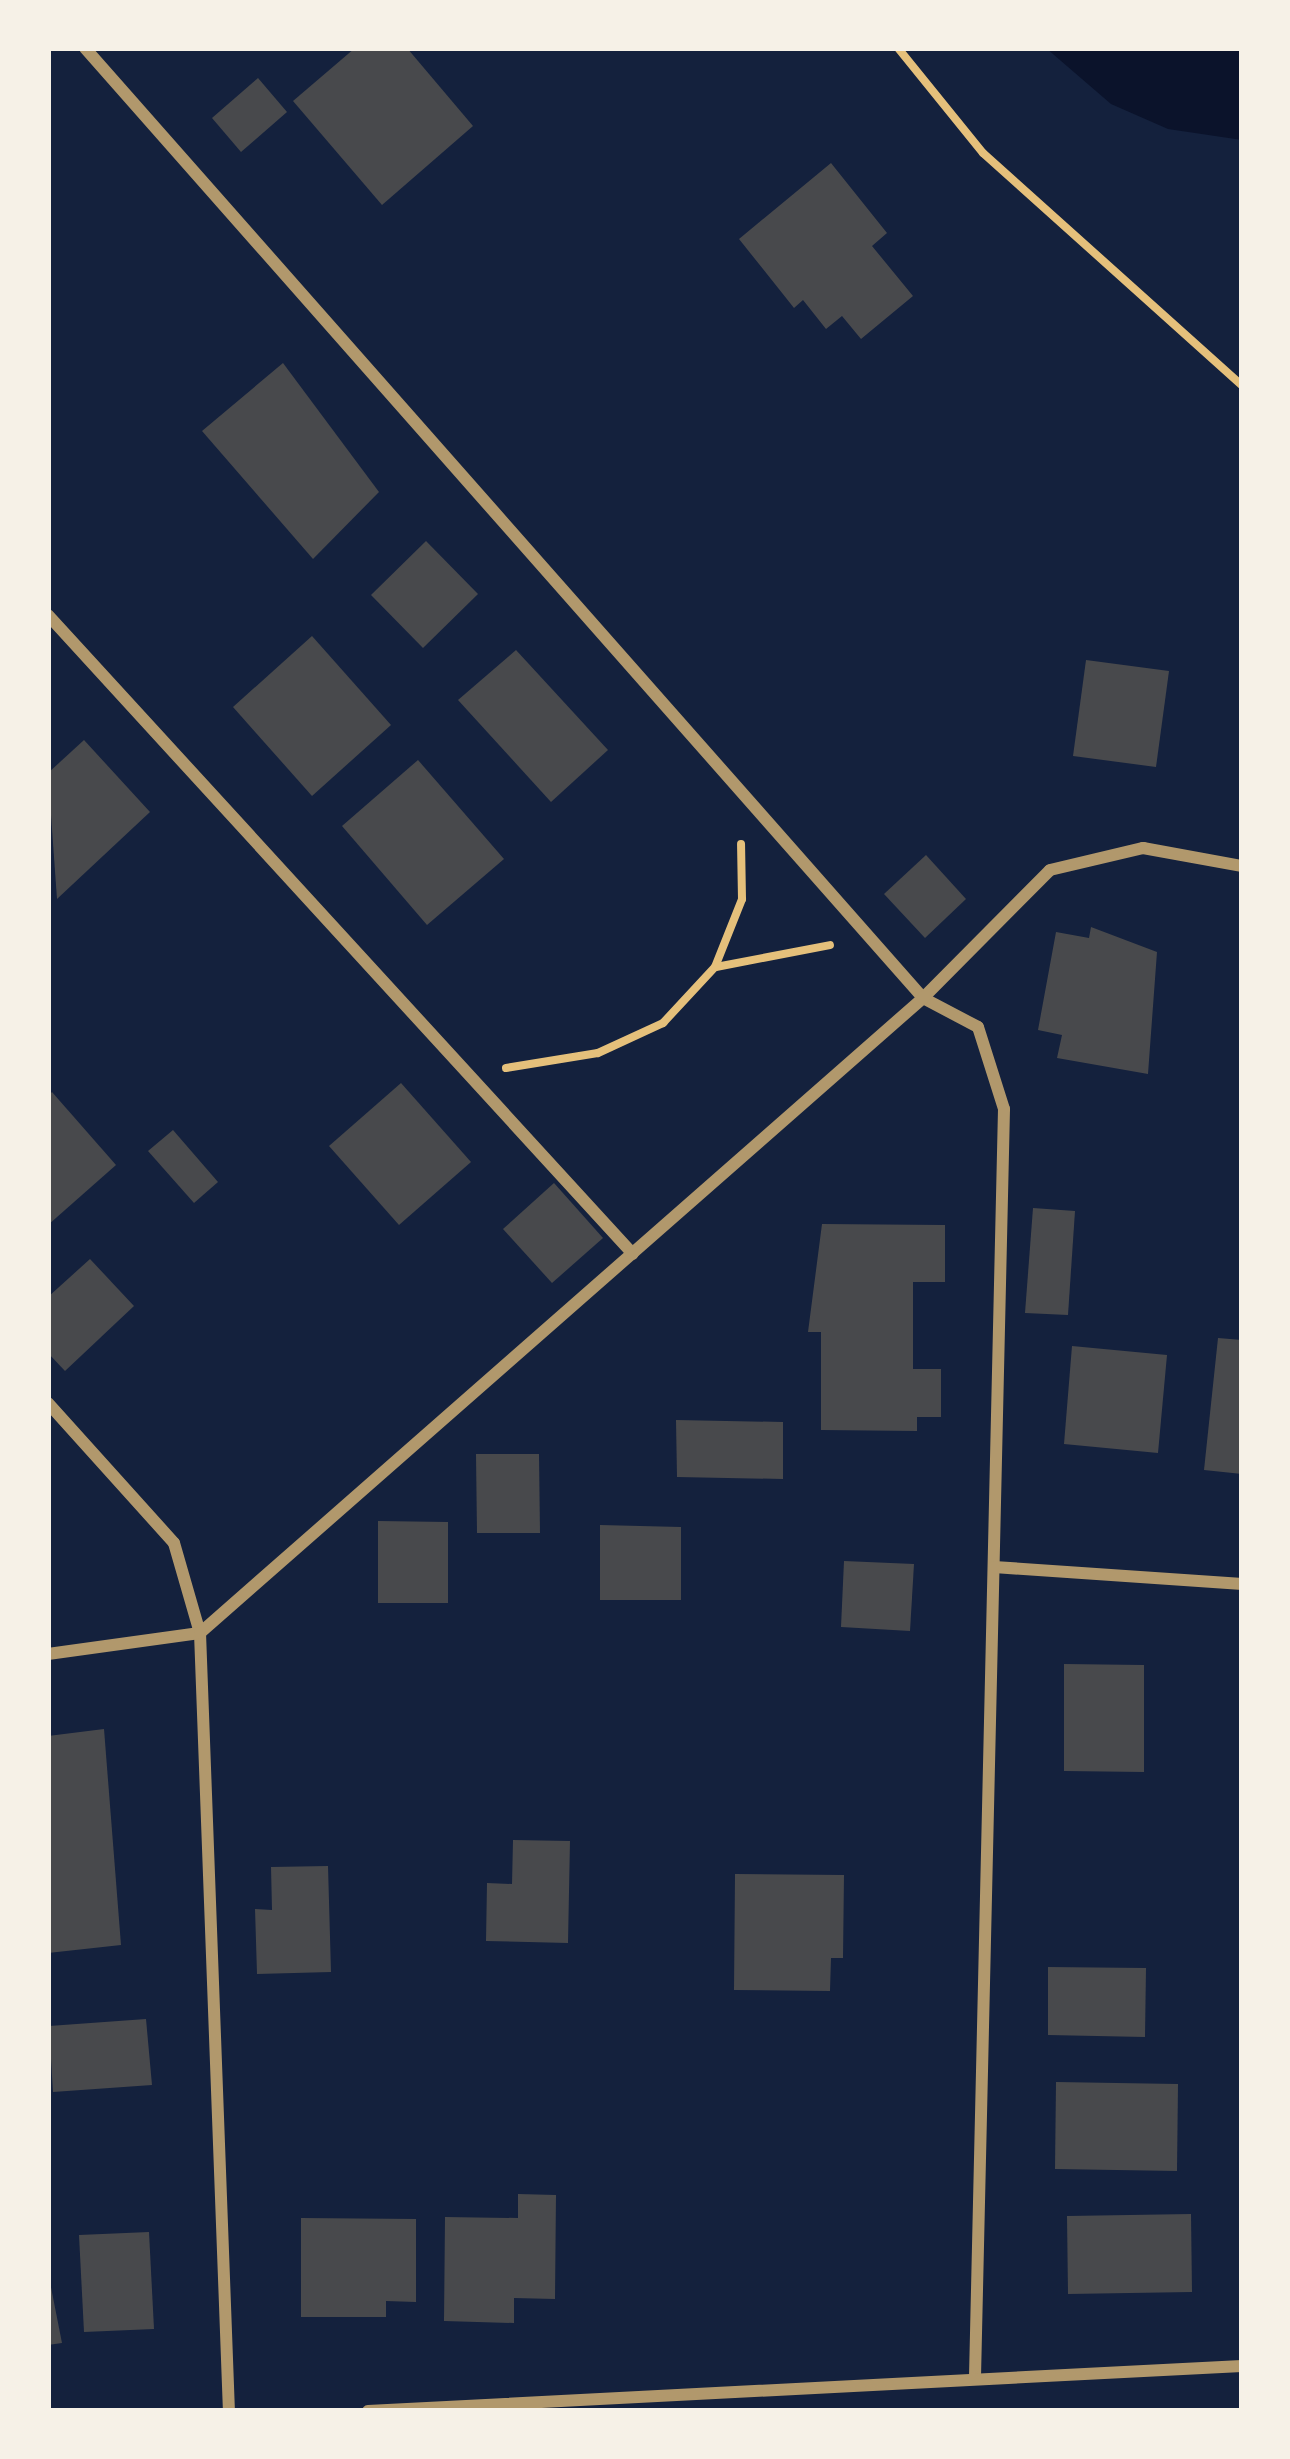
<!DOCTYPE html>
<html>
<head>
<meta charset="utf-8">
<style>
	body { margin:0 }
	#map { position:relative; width:1290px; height:2459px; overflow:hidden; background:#14213d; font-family:"Noto Sans",sans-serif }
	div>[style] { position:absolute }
	.water>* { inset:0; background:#0b132b }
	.building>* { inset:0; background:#48494c }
	.path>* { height:8px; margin:-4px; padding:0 4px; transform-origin:4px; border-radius:4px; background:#e5c07b }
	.minor>* { height:12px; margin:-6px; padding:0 6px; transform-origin:6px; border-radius:6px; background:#b1986c }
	span { translate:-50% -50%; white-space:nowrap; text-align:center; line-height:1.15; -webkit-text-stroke:12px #f6f1e7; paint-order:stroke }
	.frame { position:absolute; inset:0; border:51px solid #f6f1e7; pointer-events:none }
</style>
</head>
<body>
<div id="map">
	<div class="water">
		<div style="clip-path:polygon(1046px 48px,1242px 48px,1242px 140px,1168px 129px,1111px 104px)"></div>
	</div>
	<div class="building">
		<div style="clip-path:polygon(355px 48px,407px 48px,473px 126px,382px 205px,293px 101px)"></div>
		<div style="clip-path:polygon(258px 78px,287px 112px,241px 152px,212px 118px)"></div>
		<div style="clip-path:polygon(831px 163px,887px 233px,872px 246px,913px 296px,861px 339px,842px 316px,826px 329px,803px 300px,794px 308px,739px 239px)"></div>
		<div style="clip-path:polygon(283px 363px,379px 492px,313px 559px,202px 431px)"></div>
		<div style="clip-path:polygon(426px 541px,478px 594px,423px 648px,371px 595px)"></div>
		<div style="clip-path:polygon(312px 636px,391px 725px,312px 796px,233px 707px)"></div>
		<div style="clip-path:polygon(516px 650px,608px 750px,551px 802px,458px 700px)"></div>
		<div style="clip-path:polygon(1086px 660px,1169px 671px,1156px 767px,1073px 756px)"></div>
		<div style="clip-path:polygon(84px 740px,150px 812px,57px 899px,48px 773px)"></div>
		<div style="clip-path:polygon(418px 760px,504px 859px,427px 925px,342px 826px)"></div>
		<div style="clip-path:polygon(926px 855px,966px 899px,925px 938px,884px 894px)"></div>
		<div style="clip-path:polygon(1091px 927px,1157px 952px,1148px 1074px,1057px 1058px,1062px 1035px,1038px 1030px,1056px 932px,1089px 938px)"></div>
		<div style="clip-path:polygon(401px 1083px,471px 1162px,399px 1225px,329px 1146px)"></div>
		<div style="clip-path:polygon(52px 1092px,116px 1165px,48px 1225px,48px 1096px)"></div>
		<div style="clip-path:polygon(173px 1130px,218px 1182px,194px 1203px,148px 1151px)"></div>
		<div style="clip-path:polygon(554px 1183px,603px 1238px,552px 1283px,503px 1229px)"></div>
		<div style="clip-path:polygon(1033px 1208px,1075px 1211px,1068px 1315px,1025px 1313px)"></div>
		<div style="clip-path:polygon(822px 1224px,945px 1225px,945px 1282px,913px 1282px,913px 1369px,941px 1369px,941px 1417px,917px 1417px,917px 1431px,821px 1430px,821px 1332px,808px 1332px)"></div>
		<div style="clip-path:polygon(90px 1259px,134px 1306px,65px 1371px,48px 1353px,48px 1297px)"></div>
		<div style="clip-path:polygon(1218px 1338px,1242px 1340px,1242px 1474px,1204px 1470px)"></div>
		<div style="clip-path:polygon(1072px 1346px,1167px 1355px,1158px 1453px,1064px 1444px)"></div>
		<div style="clip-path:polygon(676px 1420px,783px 1422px,783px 1479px,677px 1477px)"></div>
		<div style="clip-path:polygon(476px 1454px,539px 1454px,540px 1533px,477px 1533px)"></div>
		<div style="clip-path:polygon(378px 1521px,448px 1522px,448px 1603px,378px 1603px)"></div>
		<div style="clip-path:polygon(600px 1525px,681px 1527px,681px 1600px,600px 1600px)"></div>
		<div style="clip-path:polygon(844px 1561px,914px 1564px,910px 1631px,841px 1627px)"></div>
		<div style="clip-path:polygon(1064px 1664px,1144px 1665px,1144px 1772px,1064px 1771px)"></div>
		<div style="clip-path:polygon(104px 1729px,121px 1945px,48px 1953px,48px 1736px)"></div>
		<div style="clip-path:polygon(513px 1840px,570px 1841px,568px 1943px,486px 1941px,487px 1883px,512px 1884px)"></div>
		<div style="clip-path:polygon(328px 1866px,331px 1972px,257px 1974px,255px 1909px,272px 1910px,271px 1867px)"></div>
		<div style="clip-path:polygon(735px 1874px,844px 1875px,843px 1958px,831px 1958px,830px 1991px,734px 1990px)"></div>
		<div style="clip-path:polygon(1048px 1967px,1146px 1968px,1145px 2037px,1048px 2035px)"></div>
		<div style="clip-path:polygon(146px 2019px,152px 2085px,53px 2092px,49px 2026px)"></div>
		<div style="clip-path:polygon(1056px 2082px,1178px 2084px,1177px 2171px,1055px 2169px)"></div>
		<div style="clip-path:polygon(518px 2194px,556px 2195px,555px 2299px,514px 2298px,514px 2323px,444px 2321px,445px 2217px,518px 2218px)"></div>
		<div style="clip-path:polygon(1191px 2214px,1192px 2292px,1068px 2294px,1067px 2216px)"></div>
		<div style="clip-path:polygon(301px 2218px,416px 2219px,416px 2302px,386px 2301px,386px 2317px,301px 2317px)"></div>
		<div style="clip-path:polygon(149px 2232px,154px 2329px,84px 2332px,79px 2235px)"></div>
		<div style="clip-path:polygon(48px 2272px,62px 2343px,48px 2345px)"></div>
	</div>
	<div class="path">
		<div style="left:898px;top:48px;width:135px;rotate:51deg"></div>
		<div style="left:983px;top:153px;width:348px;rotate:41.9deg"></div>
		<div style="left:716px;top:967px;width:116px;rotate:-10.9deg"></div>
		<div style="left:506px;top:1068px;width:93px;rotate:-9.3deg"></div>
		<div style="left:598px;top:1053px;width:72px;rotate:-24.8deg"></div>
		<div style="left:663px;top:1023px;width:76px;rotate:-47.1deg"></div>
		<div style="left:715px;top:967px;width:73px;rotate:-68.3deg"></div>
		<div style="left:742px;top:899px;width:55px;rotate:-91deg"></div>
	</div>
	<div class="minor">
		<div style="left:85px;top:48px;width:1267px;rotate:48.58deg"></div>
		<div style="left:923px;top:998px;width:62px;rotate:27.8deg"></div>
		<div style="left:978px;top:1027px;width:86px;rotate:72.4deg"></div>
		<div style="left:1004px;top:1109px;width:1265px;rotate:91.31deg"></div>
		<div style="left:48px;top:615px;width:866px;rotate:47.53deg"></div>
		<div style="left:48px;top:1403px;width:188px;rotate:48deg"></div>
		<div style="left:174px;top:1543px;width:94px;rotate:73.9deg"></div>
		<div style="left:200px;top:1633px;width:779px;rotate:87.87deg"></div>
		<div style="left:994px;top:1567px;width:249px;rotate:3.9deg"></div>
		<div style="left:48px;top:1654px;width:153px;rotate:-7.9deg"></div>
		<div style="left:200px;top:1633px;width:962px;rotate:-41.29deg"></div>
		<div style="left:923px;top:998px;width:180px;rotate:-45.2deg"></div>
		<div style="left:1050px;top:870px;width:96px;rotate:-13.3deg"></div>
		<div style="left:1143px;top:848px;width:101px;rotate:10.3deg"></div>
		<div style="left:368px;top:2411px;width:875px;rotate:-2.95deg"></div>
	</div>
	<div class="frame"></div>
</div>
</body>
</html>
